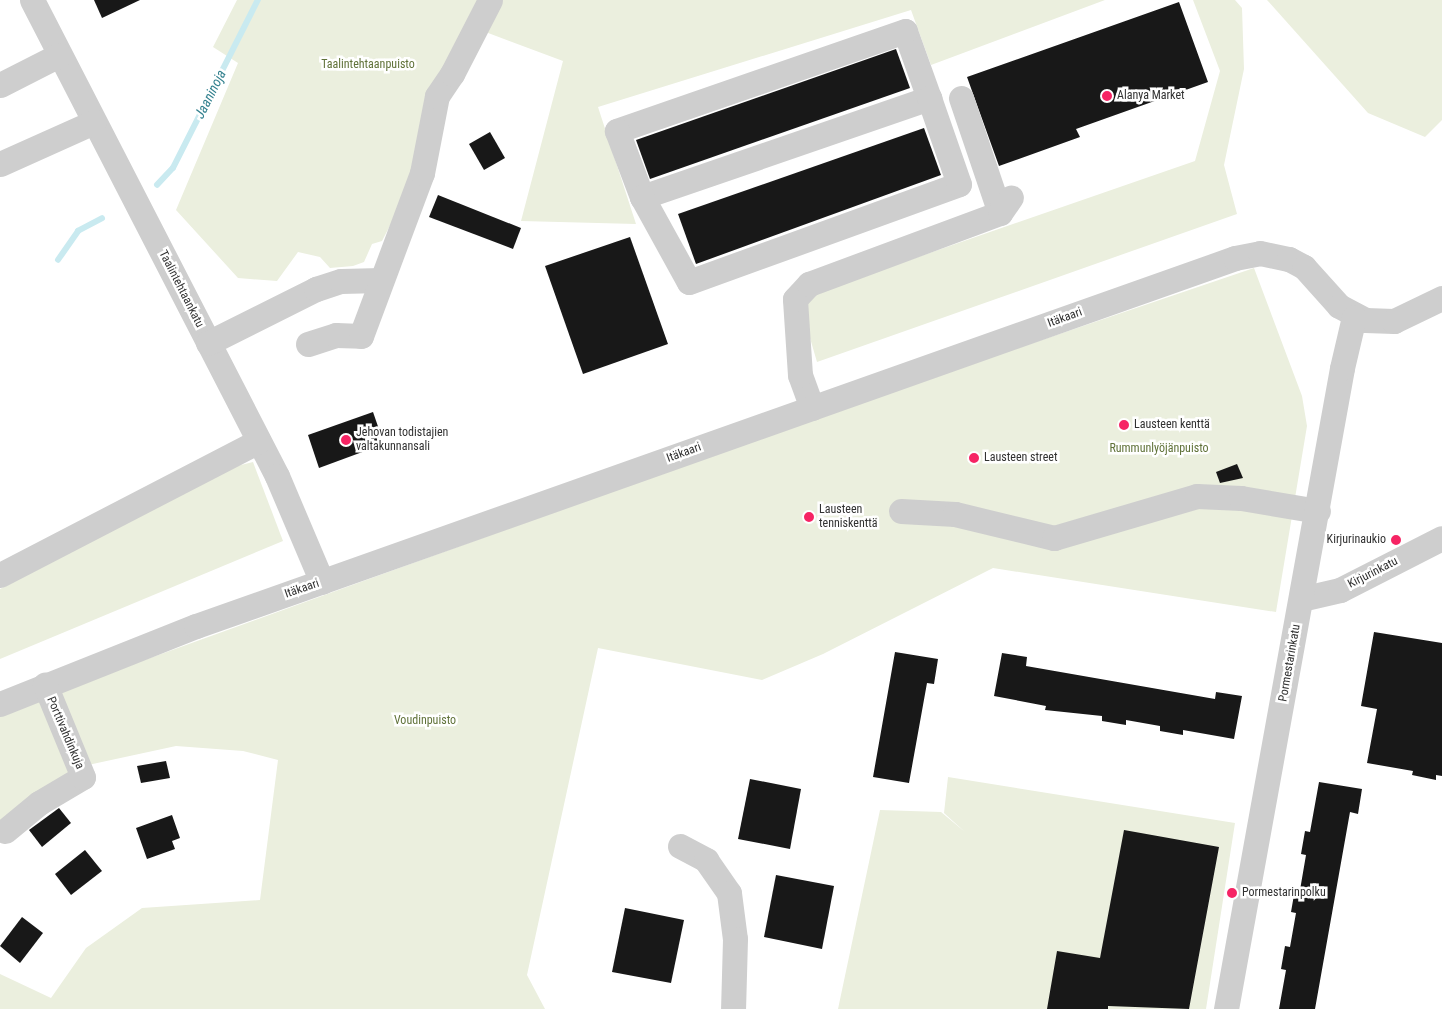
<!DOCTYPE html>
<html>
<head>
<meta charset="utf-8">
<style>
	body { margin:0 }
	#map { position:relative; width:1442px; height:1009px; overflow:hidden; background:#fff; font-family:"Roboto Condensed",sans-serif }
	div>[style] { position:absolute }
	.green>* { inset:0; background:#ebefde }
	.stream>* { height:5.5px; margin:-2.75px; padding:0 2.75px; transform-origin:2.75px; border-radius:2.75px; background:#c9eaf0 }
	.building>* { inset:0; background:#181818 }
	.minor>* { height:25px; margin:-12.5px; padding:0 12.5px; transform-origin:12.5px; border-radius:12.5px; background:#cecece }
	.dots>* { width:14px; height:14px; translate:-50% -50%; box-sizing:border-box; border:2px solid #fff; border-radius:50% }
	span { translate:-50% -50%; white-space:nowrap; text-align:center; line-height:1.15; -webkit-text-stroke:5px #fff; paint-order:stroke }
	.park-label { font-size:12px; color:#607239 }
	.poi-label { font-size:12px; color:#313131 }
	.left { translate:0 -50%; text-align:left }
	.right { translate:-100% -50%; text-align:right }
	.street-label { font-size:12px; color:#313131 }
	.water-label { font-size:14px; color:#32808e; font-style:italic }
</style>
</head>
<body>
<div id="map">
	<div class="green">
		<div style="clip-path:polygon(237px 0,1105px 0,931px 65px,911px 10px,598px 107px,636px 224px,521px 221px,563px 61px,467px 25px,413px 181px,382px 241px,372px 244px,364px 262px,353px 266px,330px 268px,320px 257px,298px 252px,277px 281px,238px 278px,176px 210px,238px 63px,213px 47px)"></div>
		<div style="clip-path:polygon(1193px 0,1235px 0,1242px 8px,1244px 69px,1224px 165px,1237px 214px,817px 362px,803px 314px,805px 304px,817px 292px,1195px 161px,1220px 71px)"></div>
		<div style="clip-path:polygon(1267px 0,1442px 0,1442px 120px,1425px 137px,1368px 113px)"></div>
		<div style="clip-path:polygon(1254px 268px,1302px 396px,1307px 426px,1276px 612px,993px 568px,823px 654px,762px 680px,598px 648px,527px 975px,545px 1009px,0 1009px,0 974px,51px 998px,86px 948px,142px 908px,260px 900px,278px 760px,243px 751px,176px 746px,88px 765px,68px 776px,0 826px,0 715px,31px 701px,856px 403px)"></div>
		<div style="clip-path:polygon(253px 462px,283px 541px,0 659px,0 589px,233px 467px)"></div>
		<div style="clip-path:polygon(948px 777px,1235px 823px,1206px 1009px,838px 1009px,880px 810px,941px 812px,965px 832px,944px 813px)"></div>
	</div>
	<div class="stream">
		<div style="left:157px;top:185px;width:23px;rotate:-47deg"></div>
		<div style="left:173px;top:168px;width:188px;rotate:-63.2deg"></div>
		<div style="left:58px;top:260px;width:35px;rotate:-55deg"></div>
		<div style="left:78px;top:231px;width:27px;rotate:-28deg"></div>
	</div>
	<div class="building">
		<div style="clip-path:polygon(94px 0,140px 0,102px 18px)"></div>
		<div style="clip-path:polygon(1179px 2px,1208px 82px,1076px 129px,1080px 137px,999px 166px,967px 77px)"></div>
		<div style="clip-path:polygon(896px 49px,910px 88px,650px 179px,636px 140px)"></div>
		<div style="clip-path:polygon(924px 128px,941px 175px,696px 264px,678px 214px)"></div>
		<div style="clip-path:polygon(490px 132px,505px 158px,484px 170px,469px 144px)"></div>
		<div style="clip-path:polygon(438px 195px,521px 228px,513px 249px,429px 217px)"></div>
		<div style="clip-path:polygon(630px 237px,668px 344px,583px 374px,545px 266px)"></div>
		<div style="clip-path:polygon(373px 412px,384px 444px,319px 468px,308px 435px)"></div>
		<div style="clip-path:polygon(1237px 464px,1243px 478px,1220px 483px,1216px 472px)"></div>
		<div style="clip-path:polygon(1374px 632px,1442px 643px,1442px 776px,1436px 775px,1436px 780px,1412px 775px,1413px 771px,1367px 763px,1377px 709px,1361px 706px)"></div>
		<div style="clip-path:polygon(895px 652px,938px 659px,934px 684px,927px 683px,909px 783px,873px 777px)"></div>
		<div style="clip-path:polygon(1002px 653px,1027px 657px,1026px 666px,1215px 699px,1216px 692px,1242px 696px,1234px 739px,1183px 730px,1183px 735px,1160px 731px,1160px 726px,1126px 720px,1126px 725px,1102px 721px,1102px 716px,1045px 710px,1046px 706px,994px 696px)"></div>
		<div style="clip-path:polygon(166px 761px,170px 778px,141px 783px,137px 766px)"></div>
		<div style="clip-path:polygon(750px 779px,801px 789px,790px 849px,738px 839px)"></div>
		<div style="clip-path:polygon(1319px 782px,1362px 789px,1358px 814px,1350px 812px,1315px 1009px,1279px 1009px,1286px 970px,1281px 969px,1285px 946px,1290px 947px,1296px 913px,1291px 912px,1295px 889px,1300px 890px,1306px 855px,1301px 854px,1305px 831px,1310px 832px)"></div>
		<div style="clip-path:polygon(59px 808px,71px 823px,42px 847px,29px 830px)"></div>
		<div style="clip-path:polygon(172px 815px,180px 838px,172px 841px,175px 849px,147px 859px,136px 828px)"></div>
		<div style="clip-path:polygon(1124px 830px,1219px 847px,1189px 1009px,1108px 1006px,1108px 1009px,1047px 1009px,1057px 951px,1100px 958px)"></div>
		<div style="clip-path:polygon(85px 850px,102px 871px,71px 895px,55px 874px)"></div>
		<div style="clip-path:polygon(776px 875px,834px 886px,822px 949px,764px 937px)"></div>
		<div style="clip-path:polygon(625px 908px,684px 920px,671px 983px,612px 972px)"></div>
		<div style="clip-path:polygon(22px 917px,43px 933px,20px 963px,0 946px)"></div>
	</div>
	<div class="minor">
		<div style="left:32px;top:0;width:535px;rotate:62.76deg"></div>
		<div style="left:277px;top:476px;width:115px;rotate:67deg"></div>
		<div style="left:0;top:85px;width:66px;rotate:-27deg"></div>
		<div style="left:961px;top:98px;width:121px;rotate:71.3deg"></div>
		<div style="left:0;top:164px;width:103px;rotate:-24.1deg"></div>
		<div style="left:642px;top:197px;width:304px;rotate:-19deg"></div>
		<div style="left:929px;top:98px;width:71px;rotate:-109.7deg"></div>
		<div style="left:905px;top:31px;width:305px;rotate:160.9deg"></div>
		<div style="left:617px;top:131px;width:71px;rotate:69.3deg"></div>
		<div style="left:642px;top:197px;width:97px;rotate:61.1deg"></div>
		<div style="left:689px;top:282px;width:287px;rotate:-19.9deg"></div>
		<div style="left:959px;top:184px;width:91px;rotate:-109.2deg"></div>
		<div style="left:208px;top:343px;width:121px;rotate:-26.6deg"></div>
		<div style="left:316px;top:289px;width:26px;rotate:-18deg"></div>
		<div style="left:341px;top:281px;width:40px;rotate:-1.4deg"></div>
		<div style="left:308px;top:344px;width:29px;rotate:-18deg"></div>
		<div style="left:336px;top:335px;width:25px;rotate:2deg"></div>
		<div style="left:361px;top:336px;width:174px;rotate:-69.5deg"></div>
		<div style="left:422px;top:173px;width:78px;rotate:-79deg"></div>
		<div style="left:437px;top:96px;width:27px;rotate:-56deg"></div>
		<div style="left:452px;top:74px;width:83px;rotate:-62.8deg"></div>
		<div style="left:812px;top:408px;width:35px;rotate:-110deg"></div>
		<div style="left:800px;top:375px;width:76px;rotate:-93.8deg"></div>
		<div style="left:795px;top:299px;width:21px;rotate:-47deg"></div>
		<div style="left:809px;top:284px;width:204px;rotate:-20.4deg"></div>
		<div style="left:1000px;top:213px;width:19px;rotate:-55deg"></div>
		<div style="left:901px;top:511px;width:54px;rotate:3.2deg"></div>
		<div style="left:955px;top:514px;width:102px;rotate:13.6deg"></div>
		<div style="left:1054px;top:538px;width:149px;rotate:-16.4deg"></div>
		<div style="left:1197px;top:496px;width:44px;rotate:2.6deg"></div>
		<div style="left:1241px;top:498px;width:78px;rotate:9.6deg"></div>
		<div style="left:0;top:575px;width:291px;rotate:-27.4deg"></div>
		<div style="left:1301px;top:599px;width:40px;rotate:-13deg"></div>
		<div style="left:1340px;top:590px;width:114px;rotate:-27deg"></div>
		<div style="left:0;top:704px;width:211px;rotate:-21.7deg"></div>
		<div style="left:196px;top:626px;width:1102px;rotate:-19.5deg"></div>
		<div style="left:1235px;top:258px;width:25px;rotate:-11deg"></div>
		<div style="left:1260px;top:253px;width:30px;rotate:12deg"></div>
		<div style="left:1289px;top:259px;width:17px;rotate:28deg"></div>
		<div style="left:1304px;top:267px;width:52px;rotate:48.1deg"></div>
		<div style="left:1339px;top:306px;width:30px;rotate:28deg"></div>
		<div style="left:1365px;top:320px;width:29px;rotate:2deg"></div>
		<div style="left:1394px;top:321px;width:53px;rotate:-25.6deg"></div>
		<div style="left:5px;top:831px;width:44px;rotate:-39.5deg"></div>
		<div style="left:39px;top:803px;width:51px;rotate:-30.6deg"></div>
		<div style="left:83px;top:777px;width:100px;rotate:-112.4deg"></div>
		<div style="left:680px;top:846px;width:30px;rotate:28deg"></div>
		<div style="left:706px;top:860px;width:40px;rotate:55.1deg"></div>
		<div style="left:729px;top:893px;width:46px;rotate:82.6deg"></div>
		<div style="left:735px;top:939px;width:70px;rotate:91.6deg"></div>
		<div style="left:1226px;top:1009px;width:651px;rotate:-79.74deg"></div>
		<div style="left:1342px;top:368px;width:52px;rotate:-76.8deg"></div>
	</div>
	<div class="dots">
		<div style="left:1107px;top:96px;background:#f62464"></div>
		<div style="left:1124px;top:425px;background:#f62464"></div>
		<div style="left:346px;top:440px;background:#f62464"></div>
		<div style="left:974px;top:458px;background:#f62464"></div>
		<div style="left:809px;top:517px;background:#f62464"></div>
		<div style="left:1396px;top:540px;background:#f62464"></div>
		<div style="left:1232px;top:893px;background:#f62464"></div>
	</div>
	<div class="park-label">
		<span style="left:368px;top:65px">Taalintehtaanpuisto</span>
		<span style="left:1159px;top:449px">Rummunlyöjänpuisto</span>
		<span style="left:425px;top:721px">Voudinpuisto</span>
	</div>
	<div class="poi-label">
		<span class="left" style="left:1117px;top:96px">Alanya Market</span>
		<span class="left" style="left:1134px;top:425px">Lausteen kenttä</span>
		<span class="left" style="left:356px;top:440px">Jehovan todistajien<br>valtakunnansali</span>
		<span class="left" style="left:984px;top:458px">Lausteen street</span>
		<span class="left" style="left:819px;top:517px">Lausteen<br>tenniskenttä</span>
		<span class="right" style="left:1386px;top:540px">Kirjurinaukio</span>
		<span class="left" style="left:1242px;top:893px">Pormestarinpolku</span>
	</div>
	<div class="street-label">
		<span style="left:181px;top:289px;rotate:63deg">Taalintehtaankatu</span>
		<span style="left:1065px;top:318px;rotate:-20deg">Itäkaari</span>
		<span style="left:684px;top:453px;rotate:-20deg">Itäkaari</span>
		<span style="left:1373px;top:573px;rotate:-27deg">Kirjurinkatu</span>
		<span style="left:302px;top:589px;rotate:-19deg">Itäkaari</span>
		<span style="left:1290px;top:663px;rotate:-80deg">Pormestarinkatu</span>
		<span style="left:65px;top:733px;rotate:67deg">Porttivahdinkuja</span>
	</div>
	<div class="water-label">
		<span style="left:210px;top:94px;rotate:-63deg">Jaaninoja</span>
	</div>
</div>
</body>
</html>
